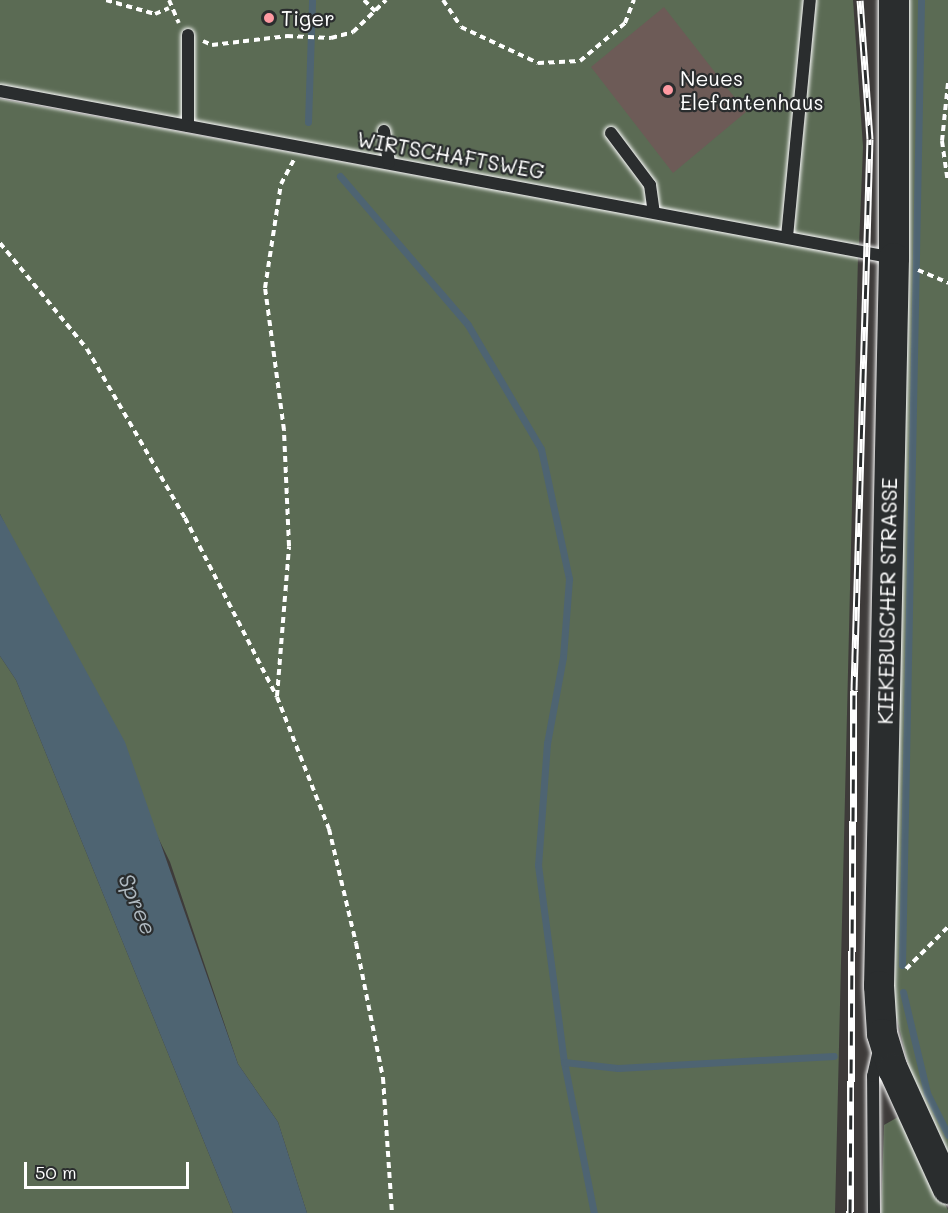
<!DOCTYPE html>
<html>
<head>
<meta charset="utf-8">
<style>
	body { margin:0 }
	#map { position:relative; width:948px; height:1213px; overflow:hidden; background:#3e3b3a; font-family:Mali,sans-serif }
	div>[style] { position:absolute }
	.green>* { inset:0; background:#5b6b54 }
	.water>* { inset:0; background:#4e6472 }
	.stream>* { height:7px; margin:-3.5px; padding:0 3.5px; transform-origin:3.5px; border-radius:3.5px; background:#4e6472 }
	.building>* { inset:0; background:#6d5b57 }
	.path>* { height:4px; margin-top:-2px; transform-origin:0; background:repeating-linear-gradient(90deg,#fff 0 6px,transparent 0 10.5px) }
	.roads { filter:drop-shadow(0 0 2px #fff) drop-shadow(0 0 2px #fff) }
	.service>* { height:12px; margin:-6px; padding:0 6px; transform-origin:6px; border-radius:6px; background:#2a2d2e }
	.tertiary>* { height:30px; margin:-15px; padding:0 15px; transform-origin:15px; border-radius:15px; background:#2a2d2e }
	.rail>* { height:7px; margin-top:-3.5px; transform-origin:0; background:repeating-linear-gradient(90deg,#2a2d2e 0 14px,#fff 0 28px); box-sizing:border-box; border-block:2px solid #fff }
	.dots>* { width:16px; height:16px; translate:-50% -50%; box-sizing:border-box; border:3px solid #2a2d2e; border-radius:50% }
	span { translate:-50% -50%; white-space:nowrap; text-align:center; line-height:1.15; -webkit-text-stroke:4.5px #2a2d2e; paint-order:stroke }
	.poi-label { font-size:21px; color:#fff }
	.left { translate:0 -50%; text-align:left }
	.street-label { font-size:21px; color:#fff }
	.water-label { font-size:22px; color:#afb9c0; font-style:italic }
	.scale { position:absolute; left:24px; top:1162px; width:165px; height:27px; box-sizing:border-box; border:3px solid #fff; border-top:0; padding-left:8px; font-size:18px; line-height:21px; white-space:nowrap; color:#fff; -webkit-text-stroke:4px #2a2d2e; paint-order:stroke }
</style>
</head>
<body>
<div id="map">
	<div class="green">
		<div style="clip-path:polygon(0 0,853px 0,863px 147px,859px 246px,0 85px)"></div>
		<div style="clip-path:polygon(906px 0,948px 0,948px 1158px,916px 1097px,890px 990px)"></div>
		<div style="clip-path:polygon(0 99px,858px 256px,835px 1213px,307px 1213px,278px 1122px,238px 1064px,170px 862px,0 514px)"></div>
		<div style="clip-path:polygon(0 656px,16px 680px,233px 1213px,0 1213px)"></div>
		<div style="clip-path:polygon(898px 1117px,948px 1210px,948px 1213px,881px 1213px,884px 1125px)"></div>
	</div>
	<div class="water">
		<div style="clip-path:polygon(0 514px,125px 742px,238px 1064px,278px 1122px,307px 1213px,233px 1213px,16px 680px,0 656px)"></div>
	</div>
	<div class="stream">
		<div style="left:308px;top:122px;width:122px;rotate:-88.1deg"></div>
		<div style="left:340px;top:176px;width:196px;rotate:49.3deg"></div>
		<div style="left:468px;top:325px;width:144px;rotate:59.5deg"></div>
		<div style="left:541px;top:449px;width:133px;rotate:77.8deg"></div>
		<div style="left:569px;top:579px;width:78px;rotate:94.4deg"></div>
		<div style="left:563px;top:657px;width:87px;rotate:100.5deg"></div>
		<div style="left:547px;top:743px;width:122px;rotate:94.2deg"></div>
		<div style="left:538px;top:865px;width:199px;rotate:82.5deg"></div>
		<div style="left:564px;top:1062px;width:154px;rotate:78.8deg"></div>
		<div style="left:902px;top:965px;width:965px;rotate:-88.87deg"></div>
		<div style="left:903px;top:992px;width:104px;rotate:76.6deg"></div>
		<div style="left:927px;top:1093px;width:47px;rotate:63.4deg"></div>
		<div style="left:564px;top:1062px;width:54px;rotate:6.3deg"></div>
		<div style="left:618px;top:1068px;width:216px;rotate:-3.2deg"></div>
	</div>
	<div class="building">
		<div style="clip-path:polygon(664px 7px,746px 112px,673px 173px,591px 67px)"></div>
	</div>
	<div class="path">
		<div style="left:106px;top:0;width:51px;rotate:15.9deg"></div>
		<div style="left:155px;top:14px;width:15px;rotate:-23deg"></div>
		<div style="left:169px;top:0;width:25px;rotate:67deg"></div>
		<div style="left:364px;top:0;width:16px;rotate:45deg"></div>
		<div style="left:443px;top:0;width:32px;rotate:56deg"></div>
		<div style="left:461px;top:27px;width:85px;rotate:25.1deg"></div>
		<div style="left:538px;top:63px;width:42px;rotate:-2.7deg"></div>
		<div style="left:580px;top:61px;width:59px;rotate:-40.2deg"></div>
		<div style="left:625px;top:23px;width:25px;rotate:-69deg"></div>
		<div style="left:203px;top:41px;width:10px;rotate:24deg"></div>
		<div style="left:212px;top:45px;width:76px;rotate:-6.8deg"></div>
		<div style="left:287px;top:36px;width:44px;rotate:2.6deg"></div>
		<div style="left:331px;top:38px;width:23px;rotate:-15deg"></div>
		<div style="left:353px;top:32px;width:46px;rotate:-44.1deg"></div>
		<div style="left:948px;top:83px;width:58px;rotate:95.9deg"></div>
		<div style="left:942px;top:141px;width:42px;rotate:81.9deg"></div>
		<div style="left:0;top:243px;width:137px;rotate:50.6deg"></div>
		<div style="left:87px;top:349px;width:195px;rotate:59.9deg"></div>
		<div style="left:185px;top:518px;width:201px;rotate:62.8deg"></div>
		<div style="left:277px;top:697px;width:142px;rotate:68.5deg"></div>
		<div style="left:329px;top:829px;width:117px;rotate:76.7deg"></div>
		<div style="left:356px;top:943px;width:138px;rotate:78.7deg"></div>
		<div style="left:383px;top:1078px;width:135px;rotate:86.2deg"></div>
		<div style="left:918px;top:270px;width:33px;rotate:23deg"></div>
		<div style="left:277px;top:696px;width:150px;rotate:-85.4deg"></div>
		<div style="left:289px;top:546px;width:116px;rotate:-92.5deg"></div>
		<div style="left:284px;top:430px;width:143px;rotate:-97.6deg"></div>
		<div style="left:265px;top:288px;width:105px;rotate:-81.3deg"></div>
		<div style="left:281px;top:184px;width:27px;rotate:-62deg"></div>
		<div style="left:906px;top:969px;width:59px;rotate:-45deg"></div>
	</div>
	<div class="roads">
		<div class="service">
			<div style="left:188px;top:35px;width:91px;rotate:90deg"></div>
			<div style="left:0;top:91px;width:909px;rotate:10.58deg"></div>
			<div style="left:384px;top:131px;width:32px;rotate:81deg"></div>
			<div style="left:611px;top:133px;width:65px;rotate:53.1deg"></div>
			<div style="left:650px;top:185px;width:27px;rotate:82deg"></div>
			<div style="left:787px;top:237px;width:238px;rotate:-84.5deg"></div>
			<div style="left:874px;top:1213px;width:137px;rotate:-90.4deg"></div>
			<div style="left:873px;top:1076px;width:27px;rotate:-77deg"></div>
		</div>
		<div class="tertiary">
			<div style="left:894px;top:0;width:258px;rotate:90deg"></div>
			<div style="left:894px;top:258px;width:728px;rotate:91.18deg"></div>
			<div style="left:879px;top:986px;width:48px;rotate:86.4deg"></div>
			<div style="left:882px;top:1034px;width:37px;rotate:73deg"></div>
			<div style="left:893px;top:1069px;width:132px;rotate:65.4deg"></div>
		</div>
	</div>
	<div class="rail">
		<div style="left:850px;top:1213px;width:523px;rotate:-89.56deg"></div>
		<div style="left:854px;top:690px;width:551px;rotate:-88.34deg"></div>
		<div style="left:870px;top:139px;width:139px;rotate:-94.1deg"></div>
	</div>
	<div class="dots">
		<div style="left:269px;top:18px;background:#ff9aa2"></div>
		<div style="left:668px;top:90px;background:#ff9aa2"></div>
	</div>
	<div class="poi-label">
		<span class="left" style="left:281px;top:18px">Tiger</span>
		<span class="left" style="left:680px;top:90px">Neues<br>Elefantenhaus</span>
	</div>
	<div class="street-label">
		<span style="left:451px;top:155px;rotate:10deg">WIRTSCHAFTSWEG</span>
		<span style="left:887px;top:601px;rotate:-89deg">KIEKEBUSCHER STRASSE</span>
	</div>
	<div class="water-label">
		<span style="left:138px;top:904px;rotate:67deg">Spree</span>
	</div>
	<div class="scale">50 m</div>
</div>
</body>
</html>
